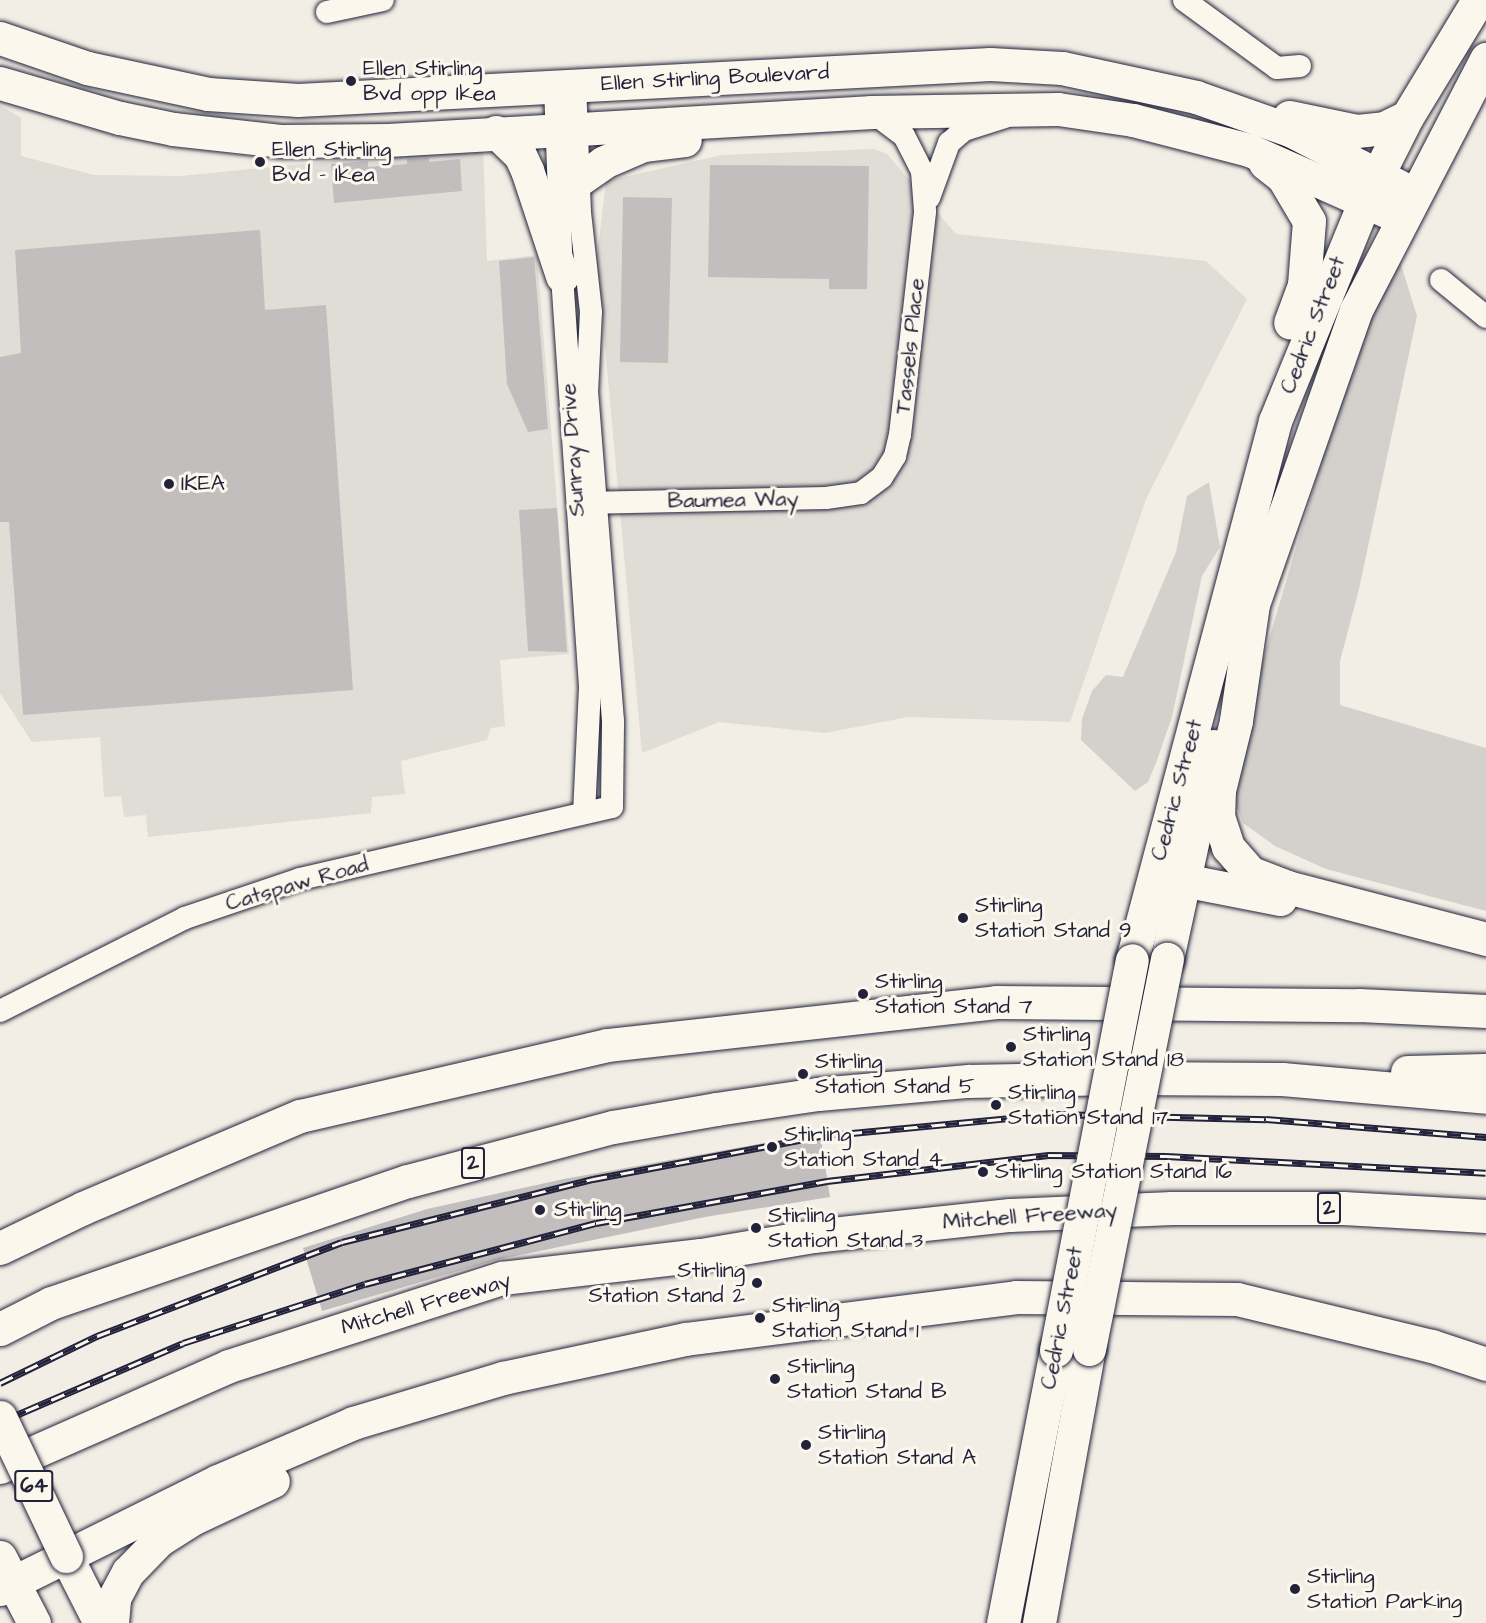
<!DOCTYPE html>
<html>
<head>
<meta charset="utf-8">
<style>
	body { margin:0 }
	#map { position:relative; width:1486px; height:1623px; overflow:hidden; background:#f2eee5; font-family:"Architects Daughter",sans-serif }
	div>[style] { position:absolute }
	.built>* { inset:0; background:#e0dcd6 }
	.green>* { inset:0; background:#d4d1cc }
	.building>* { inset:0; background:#c2bebe }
	.roads { filter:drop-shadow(0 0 2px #22223b) drop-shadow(0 0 2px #22223b) }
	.minor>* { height:22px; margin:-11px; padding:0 11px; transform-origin:11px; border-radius:11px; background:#fbf7ec }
	.primary>* { height:33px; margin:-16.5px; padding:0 16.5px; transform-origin:16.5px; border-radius:16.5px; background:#fbf7ec }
	.motorway>* { height:33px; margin:-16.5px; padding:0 16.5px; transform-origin:16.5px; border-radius:16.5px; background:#fbf7ec }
	.rail>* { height:7px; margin-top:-3.5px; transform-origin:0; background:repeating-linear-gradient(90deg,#fbf7ec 0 14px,#22223b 0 28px); box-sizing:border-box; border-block:2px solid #22223b }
	.bridges { filter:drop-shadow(0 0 2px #22223b) drop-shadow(0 0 2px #22223b) }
	.primary-bridge>* { height:33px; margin:-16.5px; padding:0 16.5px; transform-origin:16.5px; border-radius:16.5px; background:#fbf7ec }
	.dots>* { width:16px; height:16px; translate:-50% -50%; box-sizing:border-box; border:3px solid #fbf7ec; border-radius:50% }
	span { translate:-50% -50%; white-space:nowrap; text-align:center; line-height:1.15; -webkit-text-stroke:6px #fbf7ec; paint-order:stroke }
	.shield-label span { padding:2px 4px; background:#fbf7ec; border:2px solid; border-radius:4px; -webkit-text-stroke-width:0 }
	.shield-label { font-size:21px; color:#22223b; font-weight:700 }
	.poi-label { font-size:22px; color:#22223b }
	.left { translate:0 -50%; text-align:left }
	.right { translate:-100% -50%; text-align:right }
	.street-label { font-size:22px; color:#22223b }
</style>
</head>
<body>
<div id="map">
	<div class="built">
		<div style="clip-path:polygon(0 105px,21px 118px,21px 156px,94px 175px,181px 176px,483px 146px,487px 261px,537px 255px,569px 654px,500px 660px,505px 726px,491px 728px,487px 740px,401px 761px,405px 794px,372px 797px,371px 813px,148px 837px,146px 815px,124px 817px,121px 796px,104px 797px,100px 737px,32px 742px,0 693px)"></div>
		<div style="clip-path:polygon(874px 149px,887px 154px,956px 234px,1206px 261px,1247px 299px,1146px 499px,1070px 722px,908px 717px,825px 733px,719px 722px,642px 753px,597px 258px,606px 181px,722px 155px)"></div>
	</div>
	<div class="green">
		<div style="clip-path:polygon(1397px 252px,1417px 316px,1359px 589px,1340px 661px,1340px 705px,1486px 748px,1486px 911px,1326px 869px,1275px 846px,1243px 823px,1232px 796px,1256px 683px,1357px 342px)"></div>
		<div style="clip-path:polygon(1209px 482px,1220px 547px,1202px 576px,1172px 717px,1156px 763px,1148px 782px,1135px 791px,1081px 740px,1082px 719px,1092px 691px,1106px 675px,1123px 677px,1176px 552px,1187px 496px)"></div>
	</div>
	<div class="building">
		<div style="clip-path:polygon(429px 158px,429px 162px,460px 159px,462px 191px,334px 203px,331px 164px,368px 161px,368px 167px,407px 164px,407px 159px)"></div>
		<div style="clip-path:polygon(710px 165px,869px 166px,867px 289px,829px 289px,829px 279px,708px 277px)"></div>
		<div style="clip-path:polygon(623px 197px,672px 198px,668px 363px,620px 362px)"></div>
		<div style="clip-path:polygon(260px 230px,265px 310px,326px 305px,353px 690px,23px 715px,9px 522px,0 522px,0 357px,21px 353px,15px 250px)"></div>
		<div style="clip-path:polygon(534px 257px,548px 429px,528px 432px,507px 384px,499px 261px)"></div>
		<div style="clip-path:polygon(557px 508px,567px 652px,528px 651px,519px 510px)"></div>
		<div style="clip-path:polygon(820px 1133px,830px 1197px,705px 1217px,496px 1260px,322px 1311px,303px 1248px,427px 1209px,564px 1179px)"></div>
	</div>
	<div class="roads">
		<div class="minor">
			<div style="left:1184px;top:0;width:115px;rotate:36.2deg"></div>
			<div style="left:1277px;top:68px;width:23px;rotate:-5deg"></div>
			<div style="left:327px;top:12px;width:57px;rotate:-12.1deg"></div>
			<div style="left:555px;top:86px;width:190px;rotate:87.9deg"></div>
			<div style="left:562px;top:276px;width:412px;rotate:86.1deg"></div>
			<div style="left:590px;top:687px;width:126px;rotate:92.7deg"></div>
			<div style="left:929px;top:198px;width:59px;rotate:-70deg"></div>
			<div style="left:949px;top:143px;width:20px;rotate:-41deg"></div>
			<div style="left:964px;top:130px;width:43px;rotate:-17.6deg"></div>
			<div style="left:1441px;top:280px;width:58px;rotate:39.4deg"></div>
			<div style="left:582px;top:503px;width:244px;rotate:-1.2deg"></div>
			<div style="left:826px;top:498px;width:35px;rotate:-8deg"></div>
			<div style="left:861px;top:493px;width:26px;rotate:-37deg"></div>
			<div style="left:882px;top:477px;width:25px;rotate:-58deg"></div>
			<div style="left:895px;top:456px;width:22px;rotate:-77deg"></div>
			<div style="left:900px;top:435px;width:225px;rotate:-83.6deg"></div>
			<div style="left:925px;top:211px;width:40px;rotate:-94.3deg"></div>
			<div style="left:922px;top:171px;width:39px;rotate:-117deg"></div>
			<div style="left:904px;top:136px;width:40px;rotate:-143deg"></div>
			<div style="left:0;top:1011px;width:207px;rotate:-26.7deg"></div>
			<div style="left:185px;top:918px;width:121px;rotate:-18.7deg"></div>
			<div style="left:300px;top:879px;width:320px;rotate:-13deg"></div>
			<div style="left:612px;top:807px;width:86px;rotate:-89.3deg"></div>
			<div style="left:613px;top:721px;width:329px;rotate:-94.5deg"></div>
			<div style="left:587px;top:393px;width:81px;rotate:-87.2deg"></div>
			<div style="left:591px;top:312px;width:100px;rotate:-96.3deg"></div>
			<div style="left:580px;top:213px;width:128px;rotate:-92.2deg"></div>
		</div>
		<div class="primary">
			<div style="left:0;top:38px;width:92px;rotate:19deg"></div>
			<div style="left:87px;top:68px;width:124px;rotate:12.1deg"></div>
			<div style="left:208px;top:94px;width:90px;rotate:3.8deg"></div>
			<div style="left:298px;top:100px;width:693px;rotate:-2.98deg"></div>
			<div style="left:990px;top:64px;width:72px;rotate:3.2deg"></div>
			<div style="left:1062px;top:68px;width:137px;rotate:12.2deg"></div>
			<div style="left:1196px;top:97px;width:102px;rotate:19.5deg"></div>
			<div style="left:1292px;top:131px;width:137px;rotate:27.3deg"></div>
			<div style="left:0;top:83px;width:125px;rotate:16.3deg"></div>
			<div style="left:120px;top:118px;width:54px;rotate:11.7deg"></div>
			<div style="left:173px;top:129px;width:110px;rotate:6.3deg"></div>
			<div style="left:282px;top:141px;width:106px;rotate:-0.5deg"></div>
			<div style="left:388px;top:140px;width:485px;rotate:-3.3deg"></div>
			<div style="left:872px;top:112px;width:186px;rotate:-0.9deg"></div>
			<div style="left:1058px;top:109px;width:76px;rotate:8.3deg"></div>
			<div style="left:1133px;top:120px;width:120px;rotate:14.5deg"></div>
			<div style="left:1249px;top:150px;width:167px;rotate:24deg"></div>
			<div style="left:1289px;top:117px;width:69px;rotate:11.6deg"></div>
			<div style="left:1357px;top:131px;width:27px;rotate:-6deg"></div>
			<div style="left:1384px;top:128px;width:25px;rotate:-26deg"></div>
			<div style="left:496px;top:132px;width:33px;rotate:44deg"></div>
			<div style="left:520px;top:155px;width:17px;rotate:65deg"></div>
			<div style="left:527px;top:170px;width:112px;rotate:71.7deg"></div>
			<div style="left:1265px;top:163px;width:23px;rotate:38deg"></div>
			<div style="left:1283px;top:177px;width:51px;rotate:59.4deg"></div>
			<div style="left:1309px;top:221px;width:64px;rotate:94.5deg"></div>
			<div style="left:1304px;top:285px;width:40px;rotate:110.2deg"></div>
			<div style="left:580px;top:179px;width:29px;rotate:-35deg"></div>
			<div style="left:604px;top:162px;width:43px;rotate:-23.6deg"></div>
			<div style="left:643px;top:145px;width:42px;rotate:-6.8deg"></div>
			<div style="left:1246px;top:624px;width:333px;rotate:-70.7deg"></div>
			<div style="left:1356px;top:310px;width:283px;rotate:-62.6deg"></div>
			<div style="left:1167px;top:959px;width:218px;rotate:-77.8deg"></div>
			<div style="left:1132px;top:960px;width:558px;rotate:-75.14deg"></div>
			<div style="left:1275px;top:421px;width:239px;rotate:-67.8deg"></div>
			<div style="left:1365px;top:200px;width:93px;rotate:-63.2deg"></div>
			<div style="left:1407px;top:117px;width:137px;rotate:-58.7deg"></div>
			<div style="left:66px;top:1556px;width:75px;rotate:63.1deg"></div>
			<div style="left:0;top:1557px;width:74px;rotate:62.7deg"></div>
			<div style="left:1003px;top:1623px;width:278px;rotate:-79deg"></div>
			<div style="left:1039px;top:1623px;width:279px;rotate:-79.7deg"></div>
		</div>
		<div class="motorway">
			<div style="left:1254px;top:597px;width:125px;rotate:98.3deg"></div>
			<div style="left:1236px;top:721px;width:71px;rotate:103.8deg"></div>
			<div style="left:1219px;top:790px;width:26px;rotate:92deg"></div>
			<div style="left:1218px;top:816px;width:33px;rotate:72deg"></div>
			<div style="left:1228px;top:847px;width:35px;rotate:49deg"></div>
			<div style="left:1251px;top:873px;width:39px;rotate:21deg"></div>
			<div style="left:1287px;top:887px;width:206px;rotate:14.6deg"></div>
			<div style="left:1183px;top:880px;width:99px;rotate:11.1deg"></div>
			<div style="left:1407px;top:1072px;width:79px;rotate:-1.5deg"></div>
			<div style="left:0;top:1248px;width:92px;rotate:-25.7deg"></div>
			<div style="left:83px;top:1208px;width:236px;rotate:-23deg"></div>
			<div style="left:300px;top:1116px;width:315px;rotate:-13deg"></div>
			<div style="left:607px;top:1045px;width:391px;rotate:-6.3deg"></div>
			<div style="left:996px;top:1002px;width:363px;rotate:0.5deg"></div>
			<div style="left:1359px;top:1005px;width:127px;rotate:2.7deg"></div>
			<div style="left:0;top:1329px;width:57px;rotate:-27deg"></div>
			<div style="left:51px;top:1303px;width:377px;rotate:-18.9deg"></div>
			<div style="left:408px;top:1181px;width:212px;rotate:-14.8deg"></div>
			<div style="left:613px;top:1127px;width:105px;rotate:-9.9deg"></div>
			<div style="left:716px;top:1109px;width:103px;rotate:-8.4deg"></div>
			<div style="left:818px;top:1094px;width:151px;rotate:-5deg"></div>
			<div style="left:968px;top:1081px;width:157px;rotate:-1.1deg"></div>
			<div style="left:1125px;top:1078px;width:157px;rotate:0.4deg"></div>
			<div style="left:1282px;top:1079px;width:205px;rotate:5deg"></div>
			<div style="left:0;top:1467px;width:250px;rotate:-23.8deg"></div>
			<div style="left:229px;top:1366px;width:287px;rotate:-17.9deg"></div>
			<div style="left:502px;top:1278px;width:200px;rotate:-6.6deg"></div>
			<div style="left:701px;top:1255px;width:114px;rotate:-9.6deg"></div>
			<div style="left:813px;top:1236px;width:198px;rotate:-6.1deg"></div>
			<div style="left:1010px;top:1215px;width:162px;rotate:-2.5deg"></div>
			<div style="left:1172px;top:1208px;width:171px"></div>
			<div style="left:1343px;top:1208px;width:143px;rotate:3.2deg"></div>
			<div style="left:0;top:1589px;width:243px;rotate:-26.4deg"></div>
			<div style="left:218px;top:1481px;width:147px;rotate:-23.2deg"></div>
			<div style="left:353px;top:1423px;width:157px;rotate:-16.7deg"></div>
			<div style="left:503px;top:1378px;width:186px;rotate:-12.1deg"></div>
			<div style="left:685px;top:1339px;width:334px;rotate:-7.2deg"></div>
			<div style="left:1016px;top:1297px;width:221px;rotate:0.5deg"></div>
			<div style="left:1237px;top:1299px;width:201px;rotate:13.6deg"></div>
			<div style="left:1432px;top:1346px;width:57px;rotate:18.4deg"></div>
			<div style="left:112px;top:1623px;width:25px;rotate:-85deg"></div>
			<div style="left:114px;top:1598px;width:30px;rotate:-62deg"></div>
			<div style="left:128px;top:1572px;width:45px;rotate:-45.9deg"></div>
			<div style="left:159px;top:1540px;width:41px;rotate:-32.2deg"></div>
			<div style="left:194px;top:1518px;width:87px;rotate:-25.1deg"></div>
		</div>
	</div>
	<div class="rail">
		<div style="left:0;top:1383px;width:108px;rotate:-25.9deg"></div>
		<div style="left:97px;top:1336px;width:262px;rotate:-21deg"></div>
		<div style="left:342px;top:1242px;width:259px;rotate:-14.1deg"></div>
		<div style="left:593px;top:1179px;width:231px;rotate:-10.7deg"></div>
		<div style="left:820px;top:1136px;width:235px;rotate:-5.4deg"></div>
		<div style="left:1054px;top:1114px;width:212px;rotate:1.4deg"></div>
		<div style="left:1266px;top:1119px;width:221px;rotate:4.7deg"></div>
		<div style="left:0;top:1422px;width:199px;rotate:-23.3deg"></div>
		<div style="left:183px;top:1343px;width:191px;rotate:-18deg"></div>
		<div style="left:365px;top:1284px;width:239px;rotate:-14.8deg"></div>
		<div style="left:596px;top:1223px;width:235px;rotate:-10.3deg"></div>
		<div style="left:827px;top:1181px;width:223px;rotate:-6.7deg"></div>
		<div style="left:1048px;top:1155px;width:118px;rotate:0.5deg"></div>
		<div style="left:1166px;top:1156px;width:320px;rotate:3deg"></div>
	</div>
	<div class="bridges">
		<div class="primary-bridge">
			<div style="left:1089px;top:1349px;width:398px;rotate:-78.7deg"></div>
			<div style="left:1056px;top:1350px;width:397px;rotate:-79deg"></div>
			<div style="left:0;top:1417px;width:154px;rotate:64.6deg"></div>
		</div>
	</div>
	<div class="dots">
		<div style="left:351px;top:81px;background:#22223b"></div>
		<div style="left:260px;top:162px;background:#22223b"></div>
		<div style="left:169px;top:484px;background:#22223b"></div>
		<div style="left:963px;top:918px;background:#22223b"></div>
		<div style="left:863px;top:994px;background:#22223b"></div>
		<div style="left:1011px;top:1047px;background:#22223b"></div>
		<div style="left:803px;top:1074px;background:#22223b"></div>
		<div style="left:996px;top:1105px;background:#22223b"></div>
		<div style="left:772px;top:1147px;background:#22223b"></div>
		<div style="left:983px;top:1172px;background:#22223b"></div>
		<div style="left:540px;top:1210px;background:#22223b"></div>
		<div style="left:756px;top:1228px;background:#22223b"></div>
		<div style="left:757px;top:1283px;background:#22223b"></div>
		<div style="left:760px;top:1318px;background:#22223b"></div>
		<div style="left:775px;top:1379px;background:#22223b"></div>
		<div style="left:806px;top:1445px;background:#22223b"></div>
		<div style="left:1295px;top:1589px;background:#22223b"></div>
	</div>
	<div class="shield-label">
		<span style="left:473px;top:1163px">2</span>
		<span style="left:1329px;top:1208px">2</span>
		<span style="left:34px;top:1486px">64</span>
	</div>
	<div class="poi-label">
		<span class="left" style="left:363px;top:81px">Ellen Stirling<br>Bvd opp Ikea</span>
		<span class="left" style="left:272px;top:162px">Ellen Stirling<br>Bvd - Ikea</span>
		<span class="left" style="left:181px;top:484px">IKEA</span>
		<span class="left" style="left:975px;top:918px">Stirling<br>Station Stand 9</span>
		<span class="left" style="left:875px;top:994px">Stirling<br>Station Stand 7</span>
		<span class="left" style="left:1023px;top:1047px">Stirling<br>Station Stand 18</span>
		<span class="left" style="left:815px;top:1074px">Stirling<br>Station Stand 5</span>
		<span class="left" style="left:1008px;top:1105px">Stirling<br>Station Stand 17</span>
		<span class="left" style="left:784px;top:1147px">Stirling<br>Station Stand 4</span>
		<span class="left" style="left:995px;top:1172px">Stirling Station Stand 16</span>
		<span class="left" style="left:554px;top:1210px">Stirling</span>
		<span class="left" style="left:768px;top:1228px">Stirling<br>Station Stand 3</span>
		<span class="right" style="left:745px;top:1283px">Stirling<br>Station Stand 2</span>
		<span class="left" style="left:772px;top:1318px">Stirling<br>Station Stand 1</span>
		<span class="left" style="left:787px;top:1379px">Stirling<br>Station Stand B</span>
		<span class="left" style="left:818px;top:1445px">Stirling<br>Station Stand A</span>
		<span class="left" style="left:1307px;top:1589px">Stirling<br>Station Parking</span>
	</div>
	<div class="street-label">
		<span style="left:715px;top:78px;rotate:-3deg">Ellen Stirling Boulevard</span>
		<span style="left:1313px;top:325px;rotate:-69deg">Cedric Street</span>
		<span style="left:910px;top:346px;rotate:-84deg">Tassels Place</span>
		<span style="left:573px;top:450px;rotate:-94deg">Sunray Drive</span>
		<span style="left:733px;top:500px;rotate:-1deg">Baumea Way</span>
		<span style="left:1177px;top:790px;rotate:-75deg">Cedric Street</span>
		<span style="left:297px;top:884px;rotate:-16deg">Catspaw Road</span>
		<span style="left:1030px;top:1216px;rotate:-4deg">Mitchell Freeway</span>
		<span style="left:426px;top:1304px;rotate:-16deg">Mitchell Freeway</span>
		<span style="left:1062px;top:1318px;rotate:-79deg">Cedric Street</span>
	</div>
</div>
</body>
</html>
